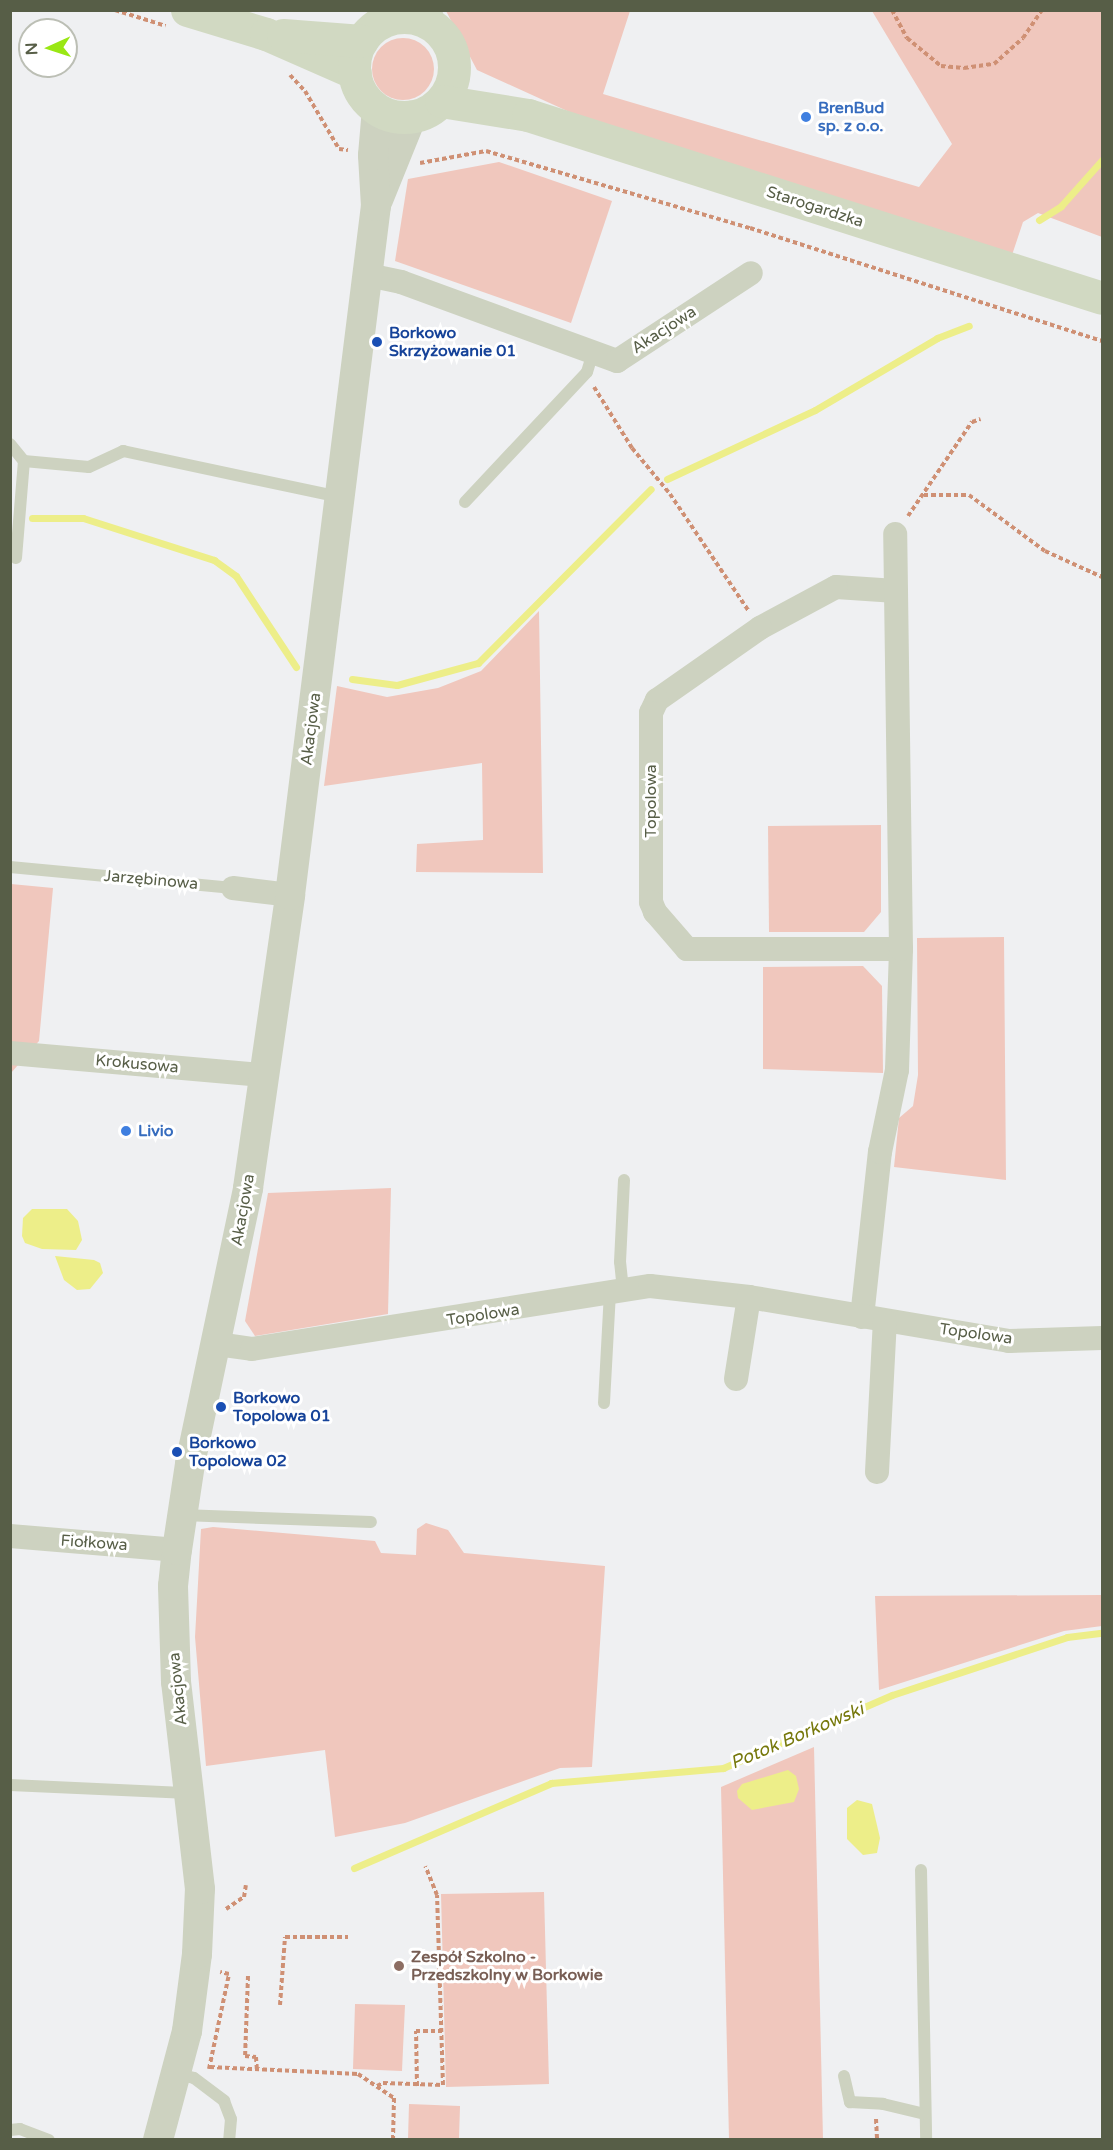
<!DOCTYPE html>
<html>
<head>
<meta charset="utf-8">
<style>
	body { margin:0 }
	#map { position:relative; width:1113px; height:2150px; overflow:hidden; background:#eff0f2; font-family:"Varela Round",sans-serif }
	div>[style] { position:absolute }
	.green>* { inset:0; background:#f0c7bd }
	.round { border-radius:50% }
	.water>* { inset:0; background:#edee89 }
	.stream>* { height:7px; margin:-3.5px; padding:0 3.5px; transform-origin:3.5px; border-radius:3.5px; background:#edee89 }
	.path>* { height:4px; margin-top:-2px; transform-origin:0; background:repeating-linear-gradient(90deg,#cf9074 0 4.5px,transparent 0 7.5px) }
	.service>* { height:12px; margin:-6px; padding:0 6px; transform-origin:6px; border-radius:6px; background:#cdd2c0 }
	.minor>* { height:24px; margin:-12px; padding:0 12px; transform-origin:12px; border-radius:12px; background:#cdd2c0 }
	.tertiary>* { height:30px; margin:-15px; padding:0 15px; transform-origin:15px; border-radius:15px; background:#cdd2c0 }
	.secondary>* { height:33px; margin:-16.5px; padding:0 16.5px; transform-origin:16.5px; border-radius:16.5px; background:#d1d9c2 }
	.secondary>.ring { margin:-16.5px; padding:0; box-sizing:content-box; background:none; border:33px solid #d1d9c2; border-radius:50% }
	.dots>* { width:16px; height:16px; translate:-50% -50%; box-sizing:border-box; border:3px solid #fff; border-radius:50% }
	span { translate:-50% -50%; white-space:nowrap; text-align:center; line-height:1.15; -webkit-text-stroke:6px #fff; paint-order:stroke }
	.shop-label { font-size:16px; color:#366cbe; font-weight:700 }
	.left { translate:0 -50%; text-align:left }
	.street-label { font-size:16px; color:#575e47 }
	.transit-label { font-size:16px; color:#164399; font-weight:700 }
	.education-label { font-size:16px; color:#785e54; font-weight:700 }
	.water-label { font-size:18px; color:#76780b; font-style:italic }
	.frame { position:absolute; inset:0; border:12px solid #575e47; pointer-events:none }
	.north { position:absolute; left:18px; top:18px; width:60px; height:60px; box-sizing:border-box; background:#fff; border:2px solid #bcbfb5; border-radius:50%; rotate:267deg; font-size:16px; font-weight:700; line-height:24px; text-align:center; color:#575e47 }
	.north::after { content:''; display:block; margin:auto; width:21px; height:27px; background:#9ae714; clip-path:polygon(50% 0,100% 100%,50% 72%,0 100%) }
</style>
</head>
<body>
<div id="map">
	<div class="green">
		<div style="clip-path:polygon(446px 11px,630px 11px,603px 94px,919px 187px,952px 144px,872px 11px,1102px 11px,1102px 237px,1038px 213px,1023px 222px,1012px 255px,587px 120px,477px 70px)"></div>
		<div class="round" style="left:372px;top:38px;width:62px;height:62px"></div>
		<div style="clip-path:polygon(499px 162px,612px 201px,571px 323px,395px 261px,408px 179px)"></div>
		<div style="clip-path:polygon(539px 611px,543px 873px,416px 872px,417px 844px,483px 840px,482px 763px,324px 786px,337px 686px,387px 697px,438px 688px,481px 671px)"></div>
		<div style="clip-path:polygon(881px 825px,881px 912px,864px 932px,769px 932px,768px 826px)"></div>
		<div style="clip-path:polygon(11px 884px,53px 888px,39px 1041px,11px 1073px)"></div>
		<div style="clip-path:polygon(1004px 937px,1006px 1180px,894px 1167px,899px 1118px,913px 1106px,918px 1075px,917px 938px)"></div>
		<div style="clip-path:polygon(863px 966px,882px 986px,883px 1073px,763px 1069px,763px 967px)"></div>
		<div style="clip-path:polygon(391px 1188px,388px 1314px,255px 1336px,245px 1321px,268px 1193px)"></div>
		<div style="clip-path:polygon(426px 1523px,448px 1530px,464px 1553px,605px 1566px,592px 1767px,560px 1768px,405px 1823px,335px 1837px,325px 1750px,206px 1766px,195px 1637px,201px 1529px,213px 1527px,375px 1541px,381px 1553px,416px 1555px,417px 1529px)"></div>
		<div style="clip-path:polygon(1102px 1595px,1102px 1626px,1064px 1631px,879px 1690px,875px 1596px)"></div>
		<div style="clip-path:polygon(814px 1747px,823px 2139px,729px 2139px,721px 1787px)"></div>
		<div style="clip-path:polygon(544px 1892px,549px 2084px,446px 2087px,441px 1894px)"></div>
		<div style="clip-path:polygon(355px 2004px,405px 2005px,402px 2071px,353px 2069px)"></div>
		<div style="clip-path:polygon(409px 2104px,460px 2106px,459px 2139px,408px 2139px)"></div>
	</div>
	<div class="water">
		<div style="clip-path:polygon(32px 1209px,67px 1209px,78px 1221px,82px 1240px,76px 1250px,42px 1249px,25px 1243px,22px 1236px,23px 1218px)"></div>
		<div style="clip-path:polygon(55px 1256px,94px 1260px,100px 1263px,103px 1273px,90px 1289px,77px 1290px,64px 1280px)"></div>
		<div style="clip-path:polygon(788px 1770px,796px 1776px,799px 1789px,794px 1802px,752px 1810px,738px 1798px,737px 1791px,742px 1784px)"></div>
		<div style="clip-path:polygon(857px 1800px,872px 1804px,880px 1838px,877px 1853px,863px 1855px,847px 1839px,847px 1808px)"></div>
	</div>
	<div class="stream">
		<div style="left:1039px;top:220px;width:26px;rotate:-32deg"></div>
		<div style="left:1061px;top:206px;width:62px;rotate:-48.3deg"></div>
		<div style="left:667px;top:479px;width:163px;rotate:-25deg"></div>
		<div style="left:815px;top:410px;width:142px;rotate:-30.5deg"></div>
		<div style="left:937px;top:338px;width:34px;rotate:-21deg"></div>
		<div style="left:32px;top:518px;width:51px"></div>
		<div style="left:83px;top:518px;width:138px;rotate:17.8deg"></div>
		<div style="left:214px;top:560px;width:27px;rotate:36deg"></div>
		<div style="left:236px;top:576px;width:109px;rotate:56.6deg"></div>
		<div style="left:352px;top:679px;width:45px;rotate:7.6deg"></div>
		<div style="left:397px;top:685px;width:84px;rotate:-15.2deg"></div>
		<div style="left:478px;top:663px;width:245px;rotate:-45.2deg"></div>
		<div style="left:354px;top:1868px;width:215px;rotate:-23.3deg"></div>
		<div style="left:551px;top:1783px;width:173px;rotate:-5deg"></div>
		<div style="left:723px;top:1768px;width:184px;rotate:-23.4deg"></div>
		<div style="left:892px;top:1695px;width:184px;rotate:-18.3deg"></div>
		<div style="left:1067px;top:1637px;width:35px;rotate:-7deg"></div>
	</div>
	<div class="path">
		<div style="left:115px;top:10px;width:53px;rotate:17.4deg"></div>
		<div style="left:892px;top:10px;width:32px;rotate:62deg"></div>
		<div style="left:907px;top:38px;width:44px;rotate:39.5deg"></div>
		<div style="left:941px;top:66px;width:23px;rotate:5deg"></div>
		<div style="left:964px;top:68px;width:30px;rotate:-8deg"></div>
		<div style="left:994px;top:64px;width:39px;rotate:-42deg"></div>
		<div style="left:1023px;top:38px;width:34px;rotate:-56deg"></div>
		<div style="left:290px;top:75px;width:22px;rotate:47deg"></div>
		<div style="left:305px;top:91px;width:67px;rotate:59.6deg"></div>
		<div style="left:339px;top:149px;width:9px;rotate:6deg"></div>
		<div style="left:420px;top:163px;width:67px;rotate:-10.3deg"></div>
		<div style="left:486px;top:151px;width:275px;rotate:16.3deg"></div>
		<div style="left:750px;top:228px;width:370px;rotate:17.8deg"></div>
		<div style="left:594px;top:387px;width:72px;rotate:58.1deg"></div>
		<div style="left:632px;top:448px;width:60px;rotate:50.4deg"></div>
		<div style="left:670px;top:494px;width:140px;rotate:56.1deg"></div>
		<div style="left:924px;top:495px;width:45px"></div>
		<div style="left:969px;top:495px;width:94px;rotate:36.4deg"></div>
		<div style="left:1045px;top:551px;width:63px;rotate:24.5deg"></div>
		<div style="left:908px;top:516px;width:114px;rotate:-55.8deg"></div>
		<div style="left:972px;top:422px;width:9px;rotate:-18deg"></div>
		<div style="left:226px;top:1909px;width:22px;rotate:-34deg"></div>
		<div style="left:244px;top:1897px;width:12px;rotate:-81deg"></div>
		<div style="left:248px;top:1976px;width:80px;rotate:92.1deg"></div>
		<div style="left:245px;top:2056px;width:11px;rotate:5deg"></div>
		<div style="left:256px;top:2057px;width:14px;rotate:86deg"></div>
		<div style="left:280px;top:2005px;width:68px;rotate:-85.8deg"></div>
		<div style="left:285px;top:1937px;width:63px"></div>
		<div style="left:210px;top:2067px;width:148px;rotate:2.7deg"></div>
		<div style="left:358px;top:2074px;width:43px;rotate:33.7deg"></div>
		<div style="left:394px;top:2098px;width:42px;rotate:91.4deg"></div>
		<div style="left:209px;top:2069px;width:97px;rotate:-78.1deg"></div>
		<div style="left:229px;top:1974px;width:9px;rotate:-167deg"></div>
		<div style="left:377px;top:2086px;width:7px;rotate:-27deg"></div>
		<div style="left:383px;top:2083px;width:60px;rotate:1.9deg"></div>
		<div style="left:443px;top:2085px;width:190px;rotate:-91.8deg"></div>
		<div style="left:437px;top:1895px;width:31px;rotate:-112deg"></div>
		<div style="left:417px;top:2086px;width:55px;rotate:-91deg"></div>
		<div style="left:416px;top:2031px;width:25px"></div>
		<div style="left:876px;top:2119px;width:21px;rotate:87deg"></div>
	</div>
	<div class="service">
		<div style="left:10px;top:444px;width:22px;rotate:51deg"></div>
		<div style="left:24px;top:461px;width:65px;rotate:5.3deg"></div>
		<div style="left:89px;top:467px;width:38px;rotate:-25deg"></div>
		<div style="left:123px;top:451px;width:221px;rotate:12deg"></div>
		<div style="left:465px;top:502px;width:178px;rotate:-46.8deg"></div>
		<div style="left:587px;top:372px;width:21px;rotate:-73deg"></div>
		<div style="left:16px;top:558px;width:97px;rotate:-85.3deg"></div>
		<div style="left:10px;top:867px;width:224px;rotate:5.4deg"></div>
		<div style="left:623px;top:1290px;width:28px;rotate:-96deg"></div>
		<div style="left:620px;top:1262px;width:82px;rotate:-87.2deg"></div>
		<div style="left:604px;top:1403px;width:111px;rotate:-86.9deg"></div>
		<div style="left:182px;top:1515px;width:189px;rotate:2.1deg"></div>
		<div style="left:10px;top:1785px;width:179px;rotate:2.6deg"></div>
		<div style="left:921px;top:1870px;width:270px;rotate:88.9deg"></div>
		<div style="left:177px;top:2074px;width:17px;rotate:13deg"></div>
		<div style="left:194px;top:2078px;width:38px;rotate:37deg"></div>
		<div style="left:224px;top:2101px;width:19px;rotate:69deg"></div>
		<div style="left:231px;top:2119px;width:21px;rotate:95deg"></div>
		<div style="left:844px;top:2076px;width:27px;rotate:77deg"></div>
		<div style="left:850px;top:2102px;width:33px;rotate:3deg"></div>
		<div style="left:883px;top:2104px;width:43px;rotate:13.4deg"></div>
		<div style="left:10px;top:2130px;width:10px;rotate:-6deg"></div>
		<div style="left:20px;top:2129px;width:31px;rotate:21deg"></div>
	</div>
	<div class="minor">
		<div style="left:368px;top:275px;width:34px;rotate:12deg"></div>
		<div style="left:401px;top:282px;width:230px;rotate:20.1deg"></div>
		<div style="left:617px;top:361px;width:160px;rotate:-33.3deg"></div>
		<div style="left:896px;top:591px;width:60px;rotate:-176.2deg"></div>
		<div style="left:836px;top:587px;width:86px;rotate:151.7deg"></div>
		<div style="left:760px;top:628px;width:126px;rotate:145deg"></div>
		<div style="left:657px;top:700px;width:14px;rotate:115deg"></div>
		<div style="left:651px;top:713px;width:189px;rotate:90deg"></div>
		<div style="left:651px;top:902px;width:11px;rotate:68deg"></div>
		<div style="left:655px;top:912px;width:49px;rotate:49.1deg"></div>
		<div style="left:687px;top:949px;width:214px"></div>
		<div style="left:233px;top:888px;width:57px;rotate:7deg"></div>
		<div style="left:10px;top:1053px;width:255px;rotate:5deg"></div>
		<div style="left:862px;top:1317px;width:166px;rotate:-83.8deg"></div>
		<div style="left:880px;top:1152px;width:84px;rotate:-78.3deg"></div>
		<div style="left:897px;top:1070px;width:121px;rotate:-88.1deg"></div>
		<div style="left:901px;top:949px;width:415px;rotate:-90.8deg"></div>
		<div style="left:217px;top:1344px;width:35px;rotate:8deg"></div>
		<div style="left:252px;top:1349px;width:403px;rotate:-9deg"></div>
		<div style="left:650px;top:1286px;width:100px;rotate:6.3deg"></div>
		<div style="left:749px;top:1297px;width:264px;rotate:9.6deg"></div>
		<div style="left:1009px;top:1341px;width:93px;rotate:-1.8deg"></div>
		<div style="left:736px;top:1379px;width:83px;rotate:-81deg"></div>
		<div style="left:877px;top:1472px;width:151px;rotate:-87deg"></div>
		<div style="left:10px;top:1536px;width:168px;rotate:4.8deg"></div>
	</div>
	<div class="tertiary">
		<div style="left:395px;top:18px;width:9px;rotate:-63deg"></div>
		<div style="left:427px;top:23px;width:13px;rotate:-86deg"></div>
		<div style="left:378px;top:200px;width:91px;rotate:-68deg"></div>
		<div style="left:158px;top:2140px;width:113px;rotate:-75.1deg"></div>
		<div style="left:187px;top:2031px;width:78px;rotate:-82.6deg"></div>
		<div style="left:197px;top:1954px;width:65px;rotate:-87.4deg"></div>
		<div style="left:200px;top:1889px;width:208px;rotate:-96.6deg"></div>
		<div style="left:176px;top:1682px;width:96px;rotate:-91.8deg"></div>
		<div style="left:173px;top:1586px;width:36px;rotate:-84deg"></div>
		<div style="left:177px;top:1550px;width:87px;rotate:-81.4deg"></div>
		<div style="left:190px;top:1464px;width:282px;rotate:-78.1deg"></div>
		<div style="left:248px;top:1188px;width:296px;rotate:-81.8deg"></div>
		<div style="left:290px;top:895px;width:694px;rotate:-82.89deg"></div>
		<div style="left:376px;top:206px;width:51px;rotate:-93.4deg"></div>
		<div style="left:373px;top:155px;width:47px;rotate:-85.1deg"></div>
	</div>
	<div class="secondary">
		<div style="left:187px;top:10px;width:83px;rotate:16.9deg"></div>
		<div style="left:266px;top:34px;width:97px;rotate:23.7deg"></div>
		<div class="ring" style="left:354px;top:17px;width:67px;height:67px"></div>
		<div style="left:283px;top:35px;width:79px;rotate:4.3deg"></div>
		<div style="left:441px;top:101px;width:88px;rotate:9.1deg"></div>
		<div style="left:528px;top:115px;width:602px;rotate:17.68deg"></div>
	</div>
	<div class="dots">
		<div style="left:806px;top:117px;background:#3f7fe0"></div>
		<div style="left:377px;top:342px;background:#1a4fb4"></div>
		<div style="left:126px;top:1131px;background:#3f7fe0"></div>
		<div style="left:221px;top:1407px;background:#1a4fb4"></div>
		<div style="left:177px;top:1452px;background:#1a4fb4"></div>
		<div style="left:399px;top:1966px;background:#8d6e63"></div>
	</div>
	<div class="shop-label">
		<span class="left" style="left:818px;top:117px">BrenBud<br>sp. z o.o.</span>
		<span class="left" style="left:138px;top:1131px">Livio</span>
	</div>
	<div class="street-label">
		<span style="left:815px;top:207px;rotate:18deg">Starogardzka</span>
		<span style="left:664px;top:330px;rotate:-33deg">Akacjowa</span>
		<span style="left:311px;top:729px;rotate:-83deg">Akacjowa</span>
		<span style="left:651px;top:801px;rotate:-90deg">Topolowa</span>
		<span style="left:151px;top:880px;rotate:5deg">Jarzębinowa</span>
		<span style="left:137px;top:1064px;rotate:5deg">Krokusowa</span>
		<span style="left:243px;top:1210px;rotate:-80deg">Akacjowa</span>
		<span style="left:483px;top:1315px;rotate:-9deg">Topolowa</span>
		<span style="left:976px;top:1334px;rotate:8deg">Topolowa</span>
		<span style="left:94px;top:1543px;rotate:4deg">Fiołkowa</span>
		<span style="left:178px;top:1689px;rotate:-96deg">Akacjowa</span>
	</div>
	<div class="transit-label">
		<span class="left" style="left:389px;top:342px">Borkowo<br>Skrzyżowanie 01</span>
		<span class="left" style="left:233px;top:1407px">Borkowo<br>Topolowa 01</span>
		<span class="left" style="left:189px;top:1452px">Borkowo<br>Topolowa 02</span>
	</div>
	<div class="education-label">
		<span class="left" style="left:411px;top:1966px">Zespół Szkolno -<br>Przedszkolny w Borkowie</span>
	</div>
	<div class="water-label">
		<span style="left:797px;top:1736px;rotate:-23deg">Potok Borkowski</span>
	</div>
	<div class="frame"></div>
	<div class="north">N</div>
</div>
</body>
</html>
